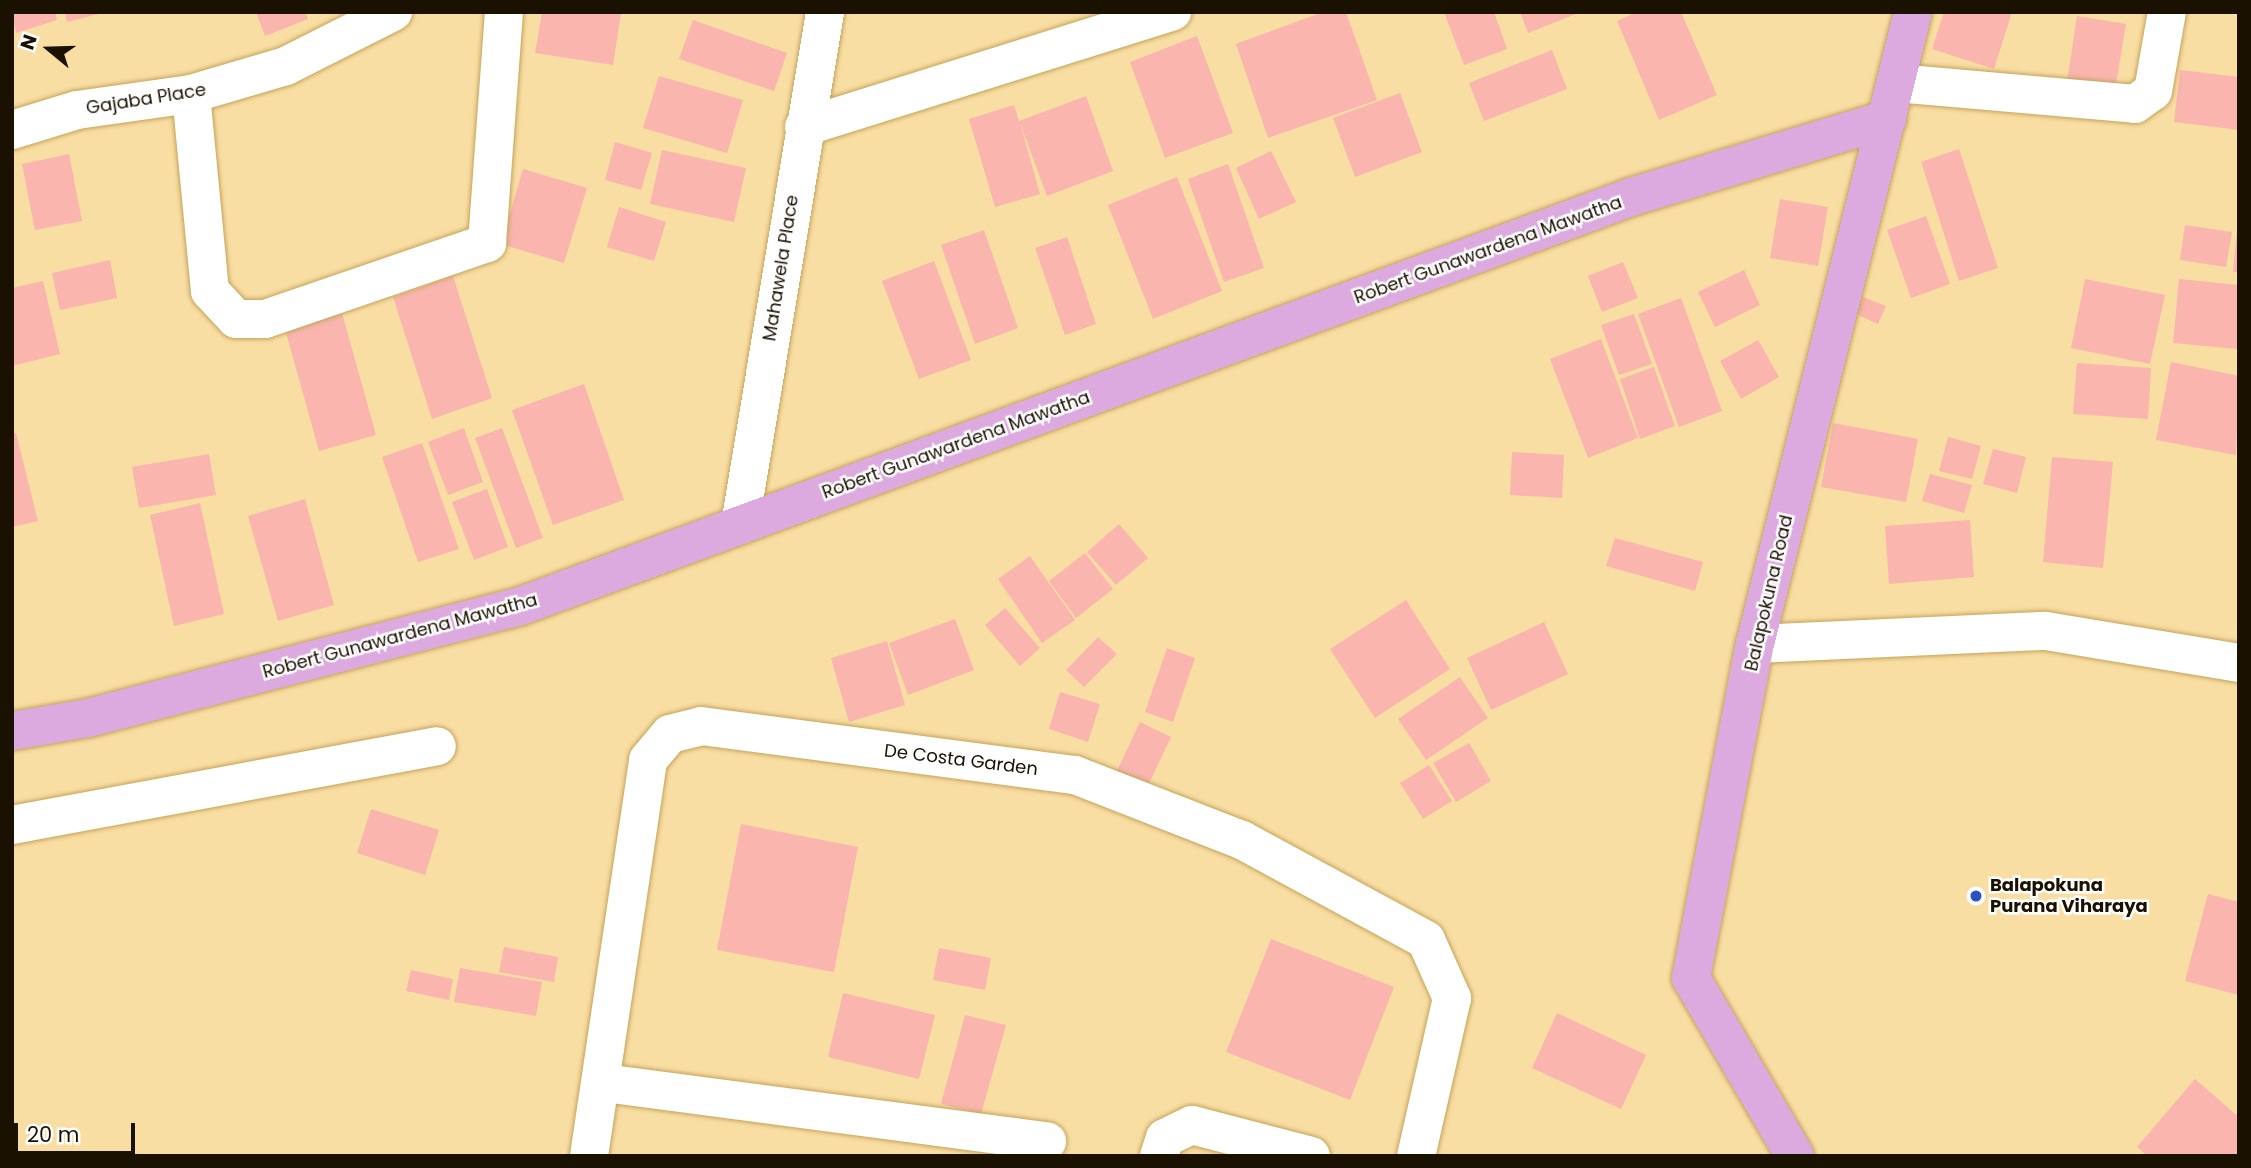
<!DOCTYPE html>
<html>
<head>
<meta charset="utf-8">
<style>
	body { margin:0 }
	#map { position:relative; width:2251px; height:1168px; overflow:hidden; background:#f9dea4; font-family:Poppins,sans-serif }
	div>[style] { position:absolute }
	.building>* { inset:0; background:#f9b5ae }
	.roads { filter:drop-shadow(0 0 2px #c5a45a) drop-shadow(0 0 2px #c5a45a) }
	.minor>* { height:38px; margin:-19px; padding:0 19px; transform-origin:19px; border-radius:19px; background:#fff }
	.major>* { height:38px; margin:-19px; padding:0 19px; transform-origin:19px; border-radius:19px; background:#ddaadf }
	.dots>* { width:19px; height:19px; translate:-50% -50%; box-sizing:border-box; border:4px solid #fff; border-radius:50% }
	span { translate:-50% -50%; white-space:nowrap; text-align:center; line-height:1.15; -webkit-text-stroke:5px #fff; paint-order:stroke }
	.street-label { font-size:18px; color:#1a1100 }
	.poi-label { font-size:18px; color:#1a1100; font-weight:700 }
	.left { translate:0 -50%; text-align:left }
	.frame { position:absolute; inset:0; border:14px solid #1a1100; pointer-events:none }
	.north { position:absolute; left:14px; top:14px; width:70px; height:70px; -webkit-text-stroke:5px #fff; paint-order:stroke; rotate:289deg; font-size:19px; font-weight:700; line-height:28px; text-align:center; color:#1a1100 }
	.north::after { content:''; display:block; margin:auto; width:24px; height:32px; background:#1a1100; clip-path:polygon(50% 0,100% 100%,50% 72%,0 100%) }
	.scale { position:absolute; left:14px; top:1123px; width:121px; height:32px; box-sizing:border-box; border:4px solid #1a1100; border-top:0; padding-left:9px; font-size:21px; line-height:24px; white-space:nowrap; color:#1a1100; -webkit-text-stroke:5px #fff; paint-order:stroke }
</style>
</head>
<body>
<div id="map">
	<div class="building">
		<div style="clip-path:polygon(12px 12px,55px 12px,57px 20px,16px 33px)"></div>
		<div style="clip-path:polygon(65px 12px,103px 12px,103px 13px,67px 22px)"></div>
		<div style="clip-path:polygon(256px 12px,305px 12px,308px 19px,265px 36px)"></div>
		<div style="clip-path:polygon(542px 12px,621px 13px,613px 65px,535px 53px)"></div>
		<div style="clip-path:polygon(1323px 12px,1346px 12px,1377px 100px,1268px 138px,1236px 44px)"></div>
		<div style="clip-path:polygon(1444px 12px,1494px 12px,1507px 49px,1464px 65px)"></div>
		<div style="clip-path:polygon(1520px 12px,1581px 12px,1528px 33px)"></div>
		<div style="clip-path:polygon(1637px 12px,1681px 12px,1717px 95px,1659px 120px,1617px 21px)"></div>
		<div style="clip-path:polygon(1944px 12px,2012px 12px,1994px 69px,1932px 49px)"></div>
		<div style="clip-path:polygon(2077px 16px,2126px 24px,2115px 90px,2067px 82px)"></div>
		<div style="clip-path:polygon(693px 20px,787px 53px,774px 91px,679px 59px)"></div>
		<div style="clip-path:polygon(1197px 36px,1233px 133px,1165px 158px,1130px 62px)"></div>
		<div style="clip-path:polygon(1552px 50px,1567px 89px,1484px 121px,1469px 83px)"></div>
		<div style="clip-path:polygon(2180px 70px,2239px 77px,2239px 130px,2174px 122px)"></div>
		<div style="clip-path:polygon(659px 76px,743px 100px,727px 153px,643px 128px)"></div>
		<div style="clip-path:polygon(1400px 93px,1422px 152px,1355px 177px,1333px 118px)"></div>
		<div style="clip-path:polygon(1086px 96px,1113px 171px,1047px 196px,1020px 123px,1040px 194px,995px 207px,969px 119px,1014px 105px,1019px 121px)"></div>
		<div style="clip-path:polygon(615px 142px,652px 153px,641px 190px,605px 180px)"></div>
		<div style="clip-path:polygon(1959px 149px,1998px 268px,1959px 281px,1921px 162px)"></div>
		<div style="clip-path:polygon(662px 150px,746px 168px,734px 222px,650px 204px)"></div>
		<div style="clip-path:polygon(1271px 151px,1296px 202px,1259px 219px,1236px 168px)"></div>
		<div style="clip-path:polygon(69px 154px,82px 221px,35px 230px,22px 164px)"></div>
		<div style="clip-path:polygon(1228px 164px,1264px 268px,1224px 282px,1188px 179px)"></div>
		<div style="clip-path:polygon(523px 169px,587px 188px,564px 263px,501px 244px)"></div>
		<div style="clip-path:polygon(1177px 177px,1222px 291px,1153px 319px,1108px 205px)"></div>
		<div style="clip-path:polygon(1780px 199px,1828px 207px,1818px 266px,1770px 258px)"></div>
		<div style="clip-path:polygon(619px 207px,666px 222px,654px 261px,607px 247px)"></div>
		<div style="clip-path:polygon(1926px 216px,1950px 284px,1911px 298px,1887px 230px)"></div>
		<div style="clip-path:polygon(2185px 225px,2232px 232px,2226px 267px,2180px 260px)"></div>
		<div style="clip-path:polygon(2237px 229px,2239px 230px,2239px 272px,2233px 272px)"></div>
		<div style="clip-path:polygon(984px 230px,1018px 328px,975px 344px,941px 245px)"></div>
		<div style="clip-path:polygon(1067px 237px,1096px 324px,1065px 335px,1035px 248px)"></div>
		<div style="clip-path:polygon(110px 260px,117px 298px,60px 310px,52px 273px)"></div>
		<div style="clip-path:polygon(934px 261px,971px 360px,919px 379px,882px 281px)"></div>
		<div style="clip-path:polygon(1623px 262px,1638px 298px,1602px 312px,1588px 276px)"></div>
		<div style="clip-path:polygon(1744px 270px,1760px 305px,1715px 327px,1698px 292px)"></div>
		<div style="clip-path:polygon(453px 276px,492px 398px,432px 419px,393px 297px)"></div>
		<div style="clip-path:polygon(2085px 279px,2165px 295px,2150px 364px,2071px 348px)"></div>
		<div style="clip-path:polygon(2179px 279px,2239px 285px,2237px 349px,2173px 343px)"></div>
		<div style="clip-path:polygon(43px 281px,60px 354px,12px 366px,12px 288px)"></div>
		<div style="clip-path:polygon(1863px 297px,1886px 306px,1878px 324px,1856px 314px)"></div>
		<div style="clip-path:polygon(1681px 298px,1722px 411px,1679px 427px,1638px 314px)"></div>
		<div style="clip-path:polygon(342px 313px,376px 435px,319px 451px,285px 329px)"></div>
		<div style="clip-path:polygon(1634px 314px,1652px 364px,1619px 375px,1601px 325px)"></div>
		<div style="clip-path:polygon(1601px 339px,1638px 438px,1588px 458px,1550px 359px)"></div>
		<div style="clip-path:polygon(1758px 340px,1779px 377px,1741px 399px,1720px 361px)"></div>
		<div style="clip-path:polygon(2171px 362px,2239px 376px,2236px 455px,2156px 440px)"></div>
		<div style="clip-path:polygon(2077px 363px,2151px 368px,2148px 419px,2073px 414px)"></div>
		<div style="clip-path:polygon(1654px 367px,1675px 426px,1640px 439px,1620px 379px)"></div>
		<div style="clip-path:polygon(584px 384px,624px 500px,553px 525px,512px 410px)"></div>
		<div style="clip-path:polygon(1833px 423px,1918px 439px,1906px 502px,1821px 487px)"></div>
		<div style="clip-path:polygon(464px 428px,483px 482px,448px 495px,428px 442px)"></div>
		<div style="clip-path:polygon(502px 428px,543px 538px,516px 548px,475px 438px)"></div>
		<div style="clip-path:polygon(16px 433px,38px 521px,12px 527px,12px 434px)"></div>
		<div style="clip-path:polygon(1948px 437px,1981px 446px,1972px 479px,1939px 471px)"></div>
		<div style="clip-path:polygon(422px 443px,459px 549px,418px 562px,382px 457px)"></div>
		<div style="clip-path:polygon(1993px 449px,2026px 457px,2017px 493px,1983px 484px)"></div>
		<div style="clip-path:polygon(1512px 452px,1564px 455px,1562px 498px,1510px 495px)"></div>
		<div style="clip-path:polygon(209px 454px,216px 495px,139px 508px,132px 467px)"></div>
		<div style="clip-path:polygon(2052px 457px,2113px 462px,2103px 568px,2043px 562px)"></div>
		<div style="clip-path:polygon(1930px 474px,1972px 485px,1964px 513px,1922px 501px)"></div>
		<div style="clip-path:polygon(487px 489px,508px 547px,474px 560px,452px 502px)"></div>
		<div style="clip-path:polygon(305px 499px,334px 605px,278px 621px,248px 516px)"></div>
		<div style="clip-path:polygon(200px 503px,224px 614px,174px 626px,150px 515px)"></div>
		<div style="clip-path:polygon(1970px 520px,1974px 577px,1889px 584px,1885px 526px)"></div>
		<div style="clip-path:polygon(1119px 524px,1148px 558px,1116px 585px,1087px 552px)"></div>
		<div style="clip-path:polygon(1615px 538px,1703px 562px,1695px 591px,1606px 566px)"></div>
		<div style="clip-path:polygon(1085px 553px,1113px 589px,1076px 618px,1049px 581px)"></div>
		<div style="clip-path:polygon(1030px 556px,1075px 620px,1042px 643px,998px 579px)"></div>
		<div style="clip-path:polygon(1406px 600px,1450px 669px,1375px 718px,1330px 649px)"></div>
		<div style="clip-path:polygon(1005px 608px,1040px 648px,1020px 666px,985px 625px)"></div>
		<div style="clip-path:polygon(955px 619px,974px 670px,908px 695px,889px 643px)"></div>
		<div style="clip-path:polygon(1544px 622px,1568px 674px,1491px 710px,1467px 658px)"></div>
		<div style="clip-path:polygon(1098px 637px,1117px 654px,1084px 687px,1066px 670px)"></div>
		<div style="clip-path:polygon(887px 641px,905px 705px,849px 722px,831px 658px)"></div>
		<div style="clip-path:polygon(1167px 648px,1195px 658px,1173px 722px,1145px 712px)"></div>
		<div style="clip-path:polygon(1460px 677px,1488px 718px,1426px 760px,1398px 719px)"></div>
		<div style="clip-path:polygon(1060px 692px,1100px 704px,1088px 742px,1049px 729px)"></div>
		<div style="clip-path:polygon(1140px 722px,1171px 737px,1145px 792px,1114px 777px)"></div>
		<div style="clip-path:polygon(1469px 743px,1491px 781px,1456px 802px,1433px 763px)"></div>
		<div style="clip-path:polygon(1429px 765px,1452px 801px,1423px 819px,1400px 783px)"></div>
		<div style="clip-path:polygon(371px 809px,439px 830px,425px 875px,357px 853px)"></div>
		<div style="clip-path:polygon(741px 824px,858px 847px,834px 972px,717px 950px)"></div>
		<div style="clip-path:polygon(2208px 894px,2239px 902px,2239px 995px,2185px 981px)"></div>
		<div style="clip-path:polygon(1271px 939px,1394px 987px,1350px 1100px,1226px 1052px)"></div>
		<div style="clip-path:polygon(504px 947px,558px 957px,554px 982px,499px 972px)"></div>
		<div style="clip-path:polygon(939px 948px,991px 958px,985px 990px,933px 980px)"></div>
		<div style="clip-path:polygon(460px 968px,542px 982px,536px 1016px,454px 1002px)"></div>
		<div style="clip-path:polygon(411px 970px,453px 979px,449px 1000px,406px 991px)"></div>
		<div style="clip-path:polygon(843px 993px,935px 1015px,919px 1079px,828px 1057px)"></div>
		<div style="clip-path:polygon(1557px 1013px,1646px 1055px,1621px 1109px,1532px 1068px)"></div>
		<div style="clip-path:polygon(965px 1015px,1006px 1025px,981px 1114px,941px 1104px)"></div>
		<div style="clip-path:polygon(2195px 1079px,2239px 1117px,2239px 1156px,2147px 1156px,2137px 1147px)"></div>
	</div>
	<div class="roads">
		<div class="minor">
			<div style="left:1896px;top:83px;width:240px;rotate:5deg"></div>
			<div style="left:2135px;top:104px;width:22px;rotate:-36deg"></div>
			<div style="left:2153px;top:91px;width:80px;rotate:-80deg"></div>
			<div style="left:191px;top:94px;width:198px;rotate:84.5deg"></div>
			<div style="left:210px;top:291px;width:38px;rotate:47deg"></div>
			<div style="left:236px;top:319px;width:29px"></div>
			<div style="left:265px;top:319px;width:235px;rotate:-18.9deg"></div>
			<div style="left:487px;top:243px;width:232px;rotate:-85.8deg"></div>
			<div style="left:804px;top:127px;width:386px;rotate:-17.4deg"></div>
			<div style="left:12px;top:130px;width:68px;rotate:-17.1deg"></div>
			<div style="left:77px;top:110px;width:115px;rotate:-8deg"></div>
			<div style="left:191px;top:94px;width:99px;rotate:-16.4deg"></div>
			<div style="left:286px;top:66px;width:120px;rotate:-26.8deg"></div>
			<div style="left:740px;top:525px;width:520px;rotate:-80.59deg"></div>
			<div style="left:1755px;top:644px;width:291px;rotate:-2.6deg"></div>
			<div style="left:2046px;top:631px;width:196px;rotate:9.4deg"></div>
			<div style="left:12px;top:825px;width:432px;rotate:-10.5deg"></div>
			<div style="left:604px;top:1083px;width:447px;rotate:7.5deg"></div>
			<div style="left:589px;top:1156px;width:400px;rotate:-81.5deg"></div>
			<div style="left:648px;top:760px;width:34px;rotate:-50deg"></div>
			<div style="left:670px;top:734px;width:32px;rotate:-14deg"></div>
			<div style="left:701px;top:726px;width:377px;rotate:7.5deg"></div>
			<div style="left:1075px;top:775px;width:179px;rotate:21.3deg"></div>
			<div style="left:1242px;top:840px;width:209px;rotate:28.5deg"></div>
			<div style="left:1426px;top:940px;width:64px;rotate:65.9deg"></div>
			<div style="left:1452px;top:998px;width:162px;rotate:102.8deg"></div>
			<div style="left:1159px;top:1156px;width:19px;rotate:-72deg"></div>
			<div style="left:1165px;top:1138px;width:30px;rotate:-26deg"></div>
			<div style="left:1192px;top:1125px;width:123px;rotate:14.6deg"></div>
		</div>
		<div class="major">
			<div style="left:12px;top:731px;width:77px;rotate:-9.7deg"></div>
			<div style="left:88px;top:718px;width:444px;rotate:-14.5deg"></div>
			<div style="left:518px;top:607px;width:1186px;rotate:-20.22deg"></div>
			<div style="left:1631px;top:197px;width:268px;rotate:-16.9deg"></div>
			<div style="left:1795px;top:1156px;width:206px;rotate:-120.3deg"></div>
			<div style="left:1691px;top:978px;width:340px;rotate:-79.2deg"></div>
			<div style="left:1755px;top:644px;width:651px;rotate:-75.96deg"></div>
		</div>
	</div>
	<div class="dots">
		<div style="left:1976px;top:896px;background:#2b50bf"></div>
	</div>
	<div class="street-label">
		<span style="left:146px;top:99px;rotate:-9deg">Gajaba Place</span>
		<span style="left:1488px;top:250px;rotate:-20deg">Robert Gunawardena Mawatha</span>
		<span style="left:781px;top:268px;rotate:-81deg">Mahawela Place</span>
		<span style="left:956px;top:445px;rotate:-20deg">Robert Gunawardena Mawatha</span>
		<span style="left:1769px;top:593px;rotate:-77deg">Balapokuna Road</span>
		<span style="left:400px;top:636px;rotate:-15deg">Robert Gunawardena Mawatha</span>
		<span style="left:961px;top:760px;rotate:7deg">De Costa Garden</span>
	</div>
	<div class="poi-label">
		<span class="left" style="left:1990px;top:896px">Balapokuna<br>Purana Viharaya</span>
	</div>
	<div class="frame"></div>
	<div class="north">N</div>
	<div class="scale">20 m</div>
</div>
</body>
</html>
